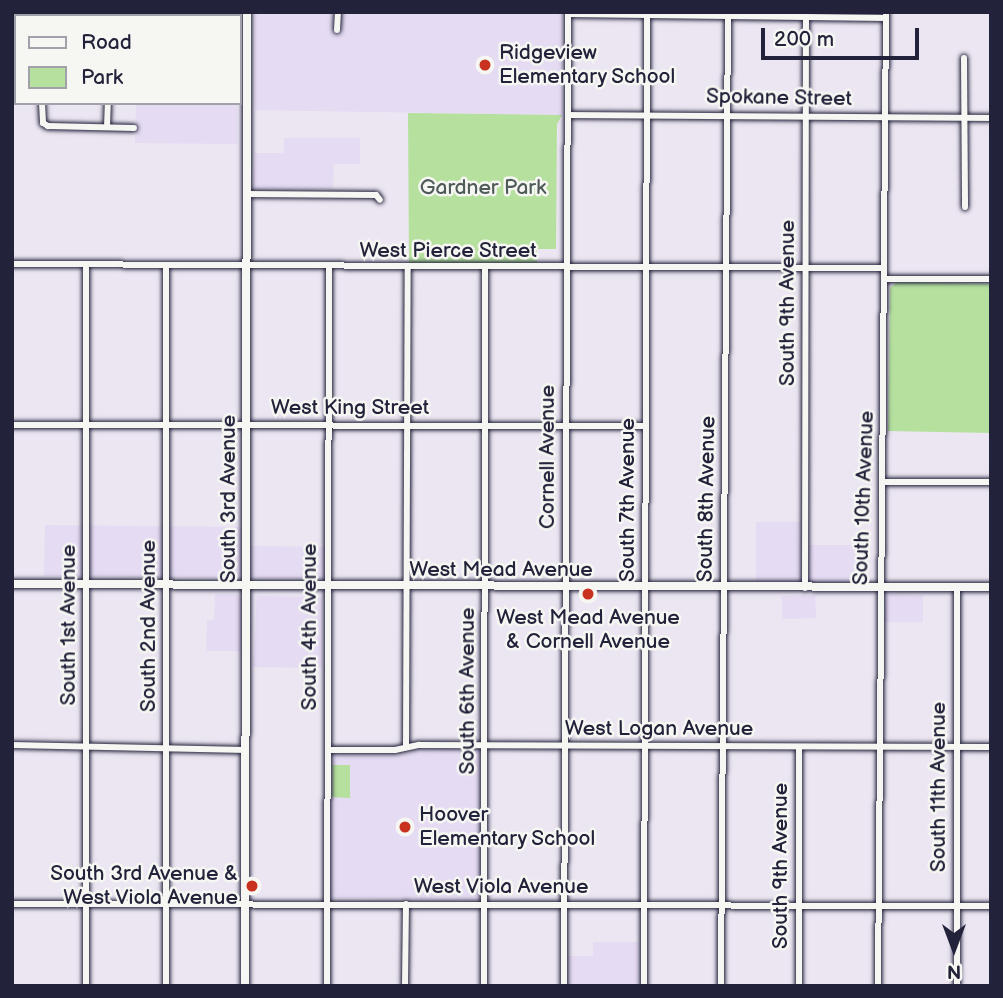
<!DOCTYPE html>
<html>
<head>
<meta charset="utf-8">
<style>
	body { margin:0 }
	#map { position:relative; width:1003px; height:998px; overflow:hidden; background:#ece6f2; font-family:"Balsamiq Sans",sans-serif }
	div>[style] { position:absolute }
	.built>* { inset:0; background:#e5dbf2 }
	.green>* { inset:0; background:#b5e09e }
	.roads { filter:drop-shadow(0 0 2px #22223b) drop-shadow(0 0 2px #22223b) }
	.street>* { height:6px; margin:-3px; padding:0 3px; transform-origin:3px; border-radius:3px; background:#f6f6f2 }
	.secondary>* { height:8px; margin:-4px; padding:0 4px; transform-origin:4px; border-radius:4px; background:#f6f6f2 }
	.dots>* { width:19px; height:19px; translate:-50% -50%; box-sizing:border-box; border:4px solid #f6f6f2; border-radius:50% }
	span { translate:-50% -50%; white-space:nowrap; text-align:center; line-height:1.15; -webkit-text-stroke:5px #f6f6f2; paint-order:stroke }
	.poi-label { font-size:21px; color:#22223b }
	.left { translate:0 -50%; text-align:left }
	.right { translate:-100% -50%; text-align:right }
	.street-label { font-size:21px; color:#22223b }
	.park-label { font-size:21px; color:#4e5b59 }
	.frame { position:absolute; inset:0; border:14px solid #22223b; pointer-events:none }
	.legend { position:absolute; left:14px; top:14px; width:228px; height:91px; box-sizing:border-box; background:#f6f6f2; border:2px solid #a1a1a9; margin:0; padding:9px 12px; list-style:none; font-size:21px; color:#22223b }
	.legend li { display:flex; align-items:center; gap:14px; height:35px }
	.legend b { width:35px; border:2px solid #a1a1a9 }
	.north { position:absolute; left:919px; top:914px; width:70px; height:70px; -webkit-text-stroke:5px #f6f6f2; paint-order:stroke; rotate:180deg; font-size:19px; font-weight:700; line-height:28px; text-align:center; color:#22223b }
	.north::after { content:''; display:block; margin:auto; width:24px; height:32px; background:#22223b; clip-path:polygon(50% 0,100% 100%,50% 72%,0 100%) }
	.scale { position:absolute; left:761px; top:28px; width:158px; height:32px; box-sizing:border-box; border:4px solid #22223b; border-top:0; padding-left:9px; font-size:21px; line-height:24px; white-space:nowrap; color:#22223b; -webkit-text-stroke:5px #f6f6f2; paint-order:stroke }
</style>
</head>
<body>
<div id="map">
	<div class="built">
		<div style="clip-path:polygon(255px 12px,562px 12px,562px 115px,255px 110px)"></div>
		<div style="clip-path:polygon(136px 103px,237px 103px,237px 144px,135px 143px)"></div>
		<div style="clip-path:polygon(284px 138px,360px 138px,360px 164px,334px 164px,333px 189px,253px 189px,255px 153px,284px 153px)"></div>
		<div style="clip-path:polygon(756px 522px,809px 522px,809px 545px,857px 545px,857px 582px,756px 582px)"></div>
		<div style="clip-path:polygon(45px 525px,251px 527px,251px 546px,331px 547px,331px 579px,44px 576px)"></div>
		<div style="clip-path:polygon(215px 594px,237px 594px,241px 599px,241px 651px,206px 651px,207px 620px,214px 620px)"></div>
		<div style="clip-path:polygon(887px 594px,923px 595px,923px 622px,883px 622px)"></div>
		<div style="clip-path:polygon(815px 595px,816px 618px,782px 619px,782px 596px)"></div>
		<div style="clip-path:polygon(257px 596px,322px 597px,322px 668px,253px 667px)"></div>
		<div style="clip-path:polygon(424px 749px,480px 749px,480px 900px,330px 898px,330px 755px,402px 755px)"></div>
		<div style="clip-path:polygon(593px 942px,638px 942px,638px 986px,568px 986px,568px 956px,593px 956px)"></div>
	</div>
	<div class="green">
		<div style="clip-path:polygon(408px 113px,562px 115px,557px 124px,556px 249px,537px 249px,537px 267px,409px 265px)"></div>
		<div style="clip-path:polygon(897px 282px,991px 284px,991px 433px,888px 431px,890px 288px)"></div>
		<div style="clip-path:polygon(332px 765px,350px 765px,350px 798px,332px 797px)"></div>
	</div>
	<div class="roads">
		<div class="street">
			<div style="left:119px;top:12px;width:4px;rotate:90deg"></div>
			<div style="left:568px;top:14px;width:318px;rotate:0.7deg"></div>
			<div style="left:44px;top:16px;width:4px;rotate:-90deg"></div>
			<div style="left:337px;top:30px;width:18px;rotate:-87deg"></div>
			<div style="left:964px;top:58px;width:149px;rotate:89.6deg"></div>
			<div style="left:42px;top:103px;width:20px;rotate:87deg"></div>
			<div style="left:43px;top:123px;width:6px;rotate:31deg"></div>
			<div style="left:48px;top:126px;width:86px;rotate:1.3deg"></div>
			<div style="left:568px;top:115px;width:423px;rotate:0.4deg"></div>
			<div style="left:107px;top:127px;width:24px;rotate:-88deg"></div>
			<div style="left:247px;top:194px;width:129px;rotate:0.4deg"></div>
			<div style="left:376px;top:195px;width:6px;rotate:51deg"></div>
			<div style="left:12px;top:264px;width:872px;rotate:0.26deg"></div>
			<div style="left:884px;top:279px;width:107px"></div>
			<div style="left:12px;top:425px;width:634px;rotate:0.09deg"></div>
			<div style="left:885px;top:482px;width:106px"></div>
			<div style="left:805px;top:588px;width:571px;rotate:-89.9deg"></div>
			<div style="left:12px;top:745px;width:234px;rotate:1.2deg"></div>
			<div style="left:406px;top:747px;width:478px;rotate:-89.8deg"></div>
			<div style="left:799px;top:747px;width:239px;rotate:90deg"></div>
			<div style="left:328px;top:750px;width:67px"></div>
			<div style="left:395px;top:750px;width:25px;rotate:-12deg"></div>
			<div style="left:419px;top:745px;width:572px;rotate:0.2deg"></div>
			<div style="left:12px;top:904px;width:979px;rotate:0.12deg"></div>
			<div style="left:86px;top:986px;width:721px;rotate:-90deg"></div>
			<div style="left:166px;top:986px;width:720px;rotate:-90deg"></div>
			<div style="left:327px;top:986px;width:718px;rotate:-89.84deg"></div>
			<div style="left:405px;top:986px;width:82px;rotate:-89.3deg"></div>
			<div style="left:484px;top:986px;width:717px;rotate:-89.92deg"></div>
			<div style="left:564px;top:986px;width:974px;rotate:-89.76deg"></div>
			<div style="left:644px;top:986px;width:971px;rotate:-89.82deg"></div>
			<div style="left:721px;top:986px;width:974px;rotate:-89.59deg"></div>
			<div style="left:878px;top:986px;width:974px;rotate:-89.53deg"></div>
			<div style="left:957px;top:986px;width:398px;rotate:-90deg"></div>
		</div>
		<div class="secondary">
			<div style="left:12px;top:584px;width:979px;rotate:0.18deg"></div>
			<div style="left:245px;top:986px;width:974px;rotate:-89.88deg"></div>
		</div>
	</div>
	<div class="dots">
		<div style="left:485px;top:65px;background:#c8321e"></div>
		<div style="left:588px;top:594px;background:#c8321e"></div>
		<div style="left:405px;top:827px;background:#c8321e"></div>
		<div style="left:252px;top:886px;background:#c8321e"></div>
	</div>
	<div class="poi-label">
		<span class="left" style="left:499px;top:65px">Ridgeview<br>Elementary School</span>
		<span style="left:588px;top:630px">West Mead Avenue<br>&amp; Cornell Avenue</span>
		<span class="left" style="left:419px;top:827px">Hoover<br>Elementary School</span>
		<span class="right" style="left:238px;top:886px">South 3rd Avenue &amp;<br>West Viola Avenue</span>
	</div>
	<div class="street-label">
		<span style="left:779px;top:98px;rotate:1deg">Spokane Street</span>
		<span style="left:448px;top:251px">West Pierce Street</span>
		<span style="left:788px;top:303px;rotate:-90deg">South 9th Avenue</span>
		<span style="left:350px;top:408px">West King Street</span>
		<span style="left:548px;top:457px;rotate:-90deg">Cornell Avenue</span>
		<span style="left:864px;top:498px;rotate:-88deg">South 10th Avenue</span>
		<span style="left:229px;top:499px;rotate:-90deg">South 3rd Avenue</span>
		<span style="left:707px;top:499px;rotate:-89deg">South 8th Avenue</span>
		<span style="left:628px;top:500px;rotate:-90deg">South 7th Avenue</span>
		<span style="left:501px;top:570px">West Mead Avenue</span>
		<span style="left:69px;top:625px;rotate:-90deg">South 1st Avenue</span>
		<span style="left:149px;top:626px;rotate:-90deg">South 2nd Avenue</span>
		<span style="left:310px;top:627px;rotate:-90deg">South 4th Avenue</span>
		<span style="left:468px;top:691px;rotate:-90deg">South 6th Avenue</span>
		<span style="left:659px;top:729px">West Logan Avenue</span>
		<span style="left:939px;top:787px;rotate:-90deg">South 11th Avenue</span>
		<span style="left:781px;top:866px;rotate:-90deg">South 9th Avenue</span>
		<span style="left:501px;top:887px">West Viola Avenue</span>
	</div>
	<div class="park-label">
		<span style="left:483px;top:188px">Gardner Park</span>
	</div>
	<div class="frame"></div>
	<ul class="legend">
	<li><b style="height:9px;background:#f6f6f2"></b>Road</li>
	<li><b style="height:19px;background:#b5e09e"></b>Park</li>
	</ul>
	<div class="north">N</div>
	<div class="scale">200 m</div>
</div>
</body>
</html>
